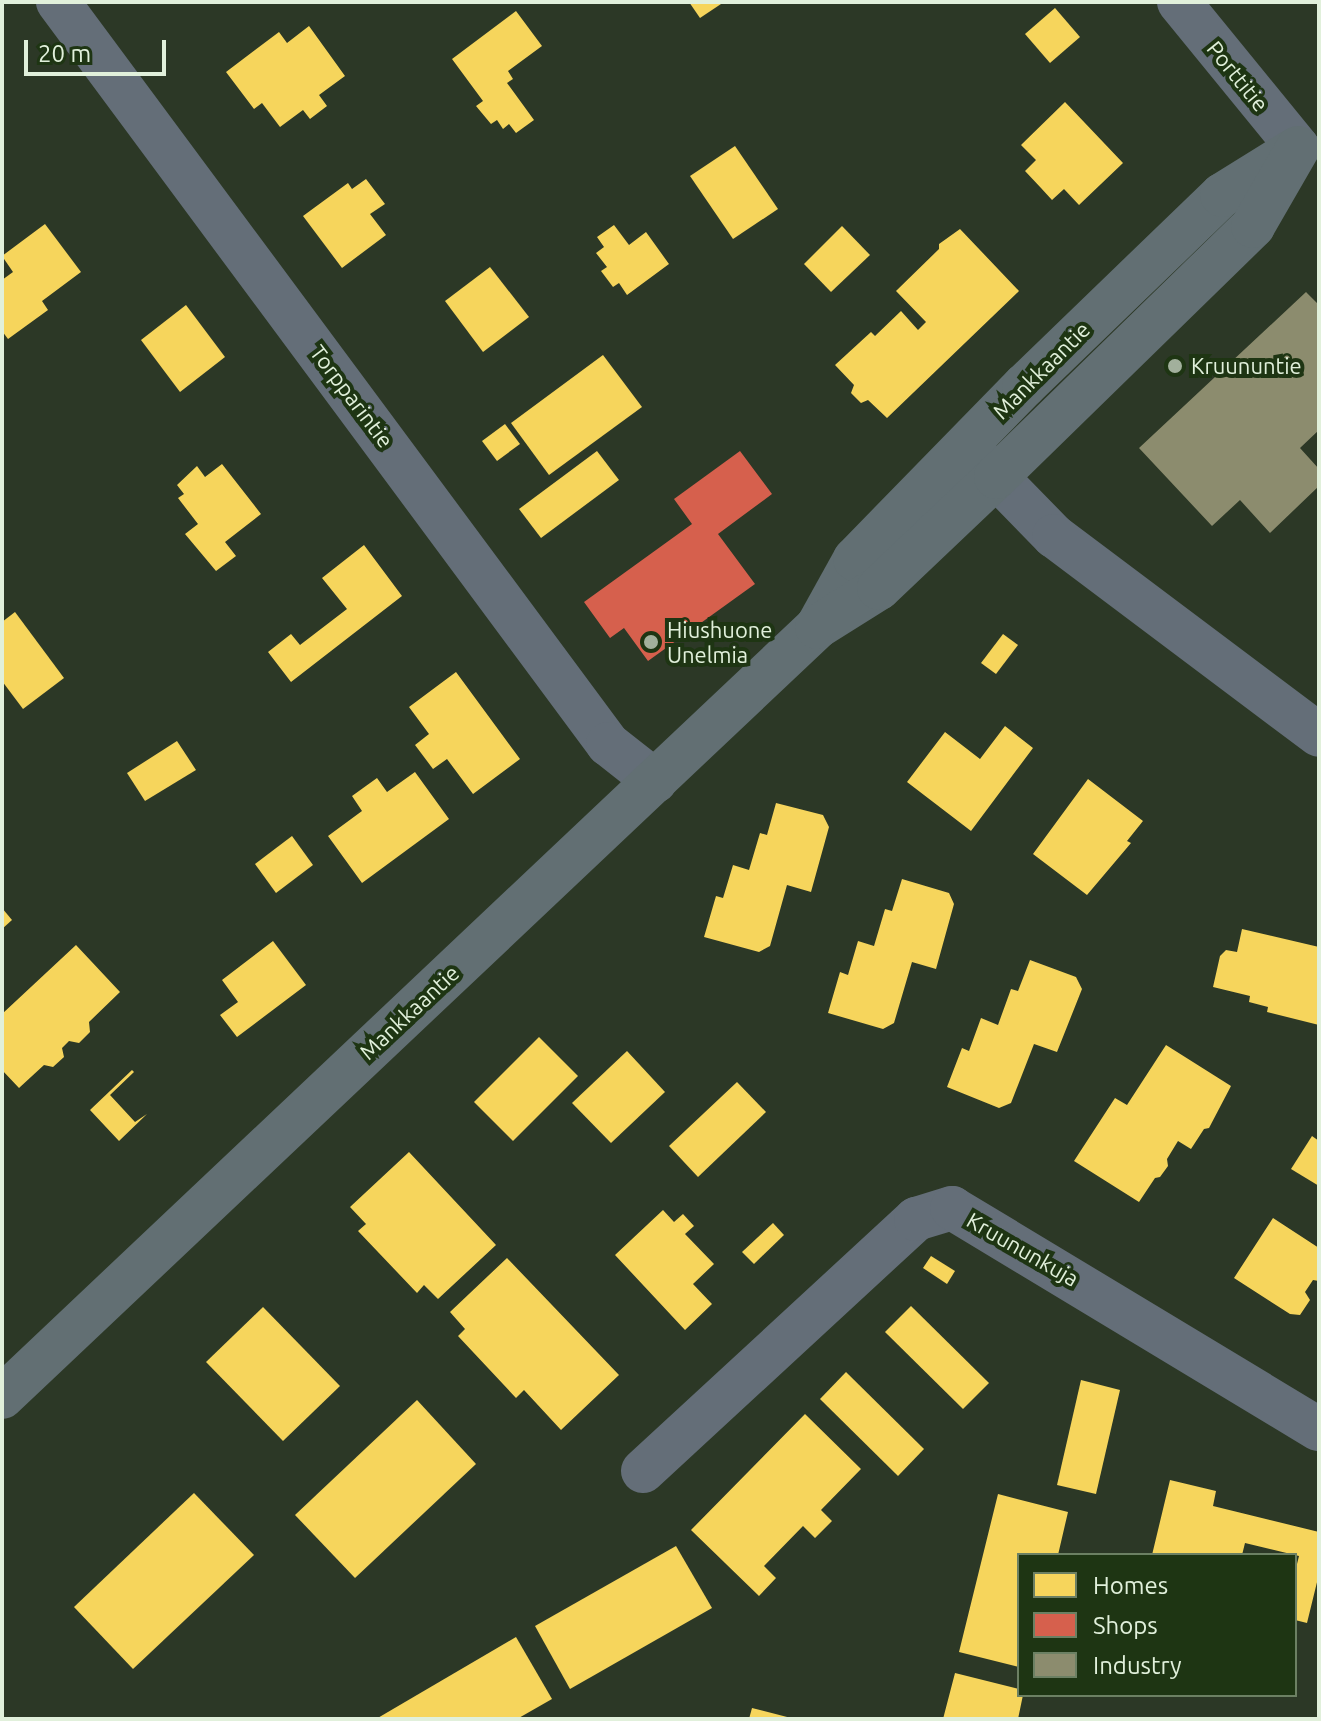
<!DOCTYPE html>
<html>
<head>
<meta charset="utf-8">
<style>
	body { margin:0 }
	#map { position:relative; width:1321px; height:1721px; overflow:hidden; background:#2c3826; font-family:Ubuntu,sans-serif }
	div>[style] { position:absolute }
	.homes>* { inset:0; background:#f6d55c }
	.shops>* { inset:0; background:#d6604d }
	.industry>* { inset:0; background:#8c8c6e }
	.minor>* { height:44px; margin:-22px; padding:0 22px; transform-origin:22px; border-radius:22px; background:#646e78 }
	.major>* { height:44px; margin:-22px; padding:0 22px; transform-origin:22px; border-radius:22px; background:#626f73 }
	.dots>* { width:22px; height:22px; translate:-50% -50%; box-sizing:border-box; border:4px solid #1e3513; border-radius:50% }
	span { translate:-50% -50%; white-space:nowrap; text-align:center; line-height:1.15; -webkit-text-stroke:8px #1e3513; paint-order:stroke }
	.street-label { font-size:22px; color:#e1f0db }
	.poi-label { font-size:22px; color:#e1f0db }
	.left { translate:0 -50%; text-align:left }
	.frame { position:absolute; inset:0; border:4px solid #e1f0db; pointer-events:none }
	.legend { position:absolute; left:1017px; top:1553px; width:280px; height:144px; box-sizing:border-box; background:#1e3513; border:2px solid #6c8063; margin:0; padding:10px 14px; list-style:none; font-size:24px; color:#e1f0db }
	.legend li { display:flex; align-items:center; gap:16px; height:40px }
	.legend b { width:40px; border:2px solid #6c8063 }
	.scale { position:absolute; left:24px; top:40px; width:142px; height:36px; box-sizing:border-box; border:4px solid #e1f0db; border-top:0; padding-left:10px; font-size:24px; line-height:28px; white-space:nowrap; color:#e1f0db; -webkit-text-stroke:6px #1e3513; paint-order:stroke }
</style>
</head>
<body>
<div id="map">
	<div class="homes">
		<div style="clip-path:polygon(689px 2px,724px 2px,700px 18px)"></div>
		<div style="clip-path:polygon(1055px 8px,1080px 37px,1050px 63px,1025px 34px)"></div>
		<div style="clip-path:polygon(516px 11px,542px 46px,508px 71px,513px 79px,507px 83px,534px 120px,516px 133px,509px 124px,503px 129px,497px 120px,491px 124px,476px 106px,483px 101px,452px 59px)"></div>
		<div style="clip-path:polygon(309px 26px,345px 76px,319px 95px,327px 106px,310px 119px,303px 110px,280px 127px,262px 103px,254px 109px,226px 72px,279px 32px,287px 43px)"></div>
		<div style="clip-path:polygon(1065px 102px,1123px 163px,1079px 205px,1064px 189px,1052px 200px,1041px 188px,1025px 171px,1036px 160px,1021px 145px)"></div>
		<div style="clip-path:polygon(735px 146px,778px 209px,733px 239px,690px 176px)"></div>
		<div style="clip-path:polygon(366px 179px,385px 204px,370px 214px,386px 235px,342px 268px,303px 216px,348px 183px,352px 189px)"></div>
		<div style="clip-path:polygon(45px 224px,81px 272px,42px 301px,48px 310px,8px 339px,2px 331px,2px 280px,13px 272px,2px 256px)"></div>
		<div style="clip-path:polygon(614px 225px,629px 245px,646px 232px,669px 264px,627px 295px,619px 283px,613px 287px,601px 271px,607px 267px,596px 253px,604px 247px,597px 237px)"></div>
		<div style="clip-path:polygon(842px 226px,870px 255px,831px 292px,804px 264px)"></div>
		<div style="clip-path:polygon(960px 229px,1019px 291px,887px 418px,868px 400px,861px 403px,851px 393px,854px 385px,835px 365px,871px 332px,875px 336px,901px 311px,918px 330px,926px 322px,896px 291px,939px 249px,939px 244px)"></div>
		<div style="clip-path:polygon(490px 267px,529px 317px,483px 352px,445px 301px)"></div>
		<div style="clip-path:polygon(186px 305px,225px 357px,180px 392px,141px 340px)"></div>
		<div style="clip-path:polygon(603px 355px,642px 407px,549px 475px,511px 423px)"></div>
		<div style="clip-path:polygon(505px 424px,520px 444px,497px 461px,482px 441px)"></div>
		<div style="clip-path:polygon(597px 451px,619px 480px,541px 538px,519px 509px)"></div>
		<div style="clip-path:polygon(222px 464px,261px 514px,225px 542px,236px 556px,216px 571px,185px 534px,198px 524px,178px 498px,184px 494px,177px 485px,197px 466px,205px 477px)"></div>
		<div style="clip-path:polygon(364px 545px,402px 596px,291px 682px,268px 652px,291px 634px,300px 645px,347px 609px,322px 578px)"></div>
		<div style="clip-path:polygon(15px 612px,64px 678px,23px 709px,2px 681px,2px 622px)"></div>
		<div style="clip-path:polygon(1003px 634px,1018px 645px,996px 674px,981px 663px)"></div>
		<div style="clip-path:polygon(456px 672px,520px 759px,473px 794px,447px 759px,433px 769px,415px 745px,429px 734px,409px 707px)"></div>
		<div style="clip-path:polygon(1005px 726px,1033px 748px,971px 831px,907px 782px,945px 732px,980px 759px)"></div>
		<div style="clip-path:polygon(177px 741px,196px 770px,145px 801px,127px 773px)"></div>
		<div style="clip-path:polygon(415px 772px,449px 819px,362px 883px,328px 836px,362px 811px,352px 796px,377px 778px,387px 792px)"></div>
		<div style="clip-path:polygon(1088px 779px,1143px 821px,1127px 841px,1131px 843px,1087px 895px,1033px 854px)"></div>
		<div style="clip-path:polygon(776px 803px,823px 815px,829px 827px,811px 892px,787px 885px,770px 946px,759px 952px,704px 937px,716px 896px,723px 898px,733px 865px,749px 870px,760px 833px,767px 835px)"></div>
		<div style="clip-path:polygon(292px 836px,313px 865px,276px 893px,255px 864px)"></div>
		<div style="clip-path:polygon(902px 879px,949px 893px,954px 904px,936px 969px,912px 962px,894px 1023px,883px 1029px,828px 1013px,840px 972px,848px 975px,858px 941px,874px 946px,885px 909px,892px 911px)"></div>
		<div style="clip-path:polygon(2px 908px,12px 920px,2px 929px)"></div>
		<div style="clip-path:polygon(1242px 929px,1319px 947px,1319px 1025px,1267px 1012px,1268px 1007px,1249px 1002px,1250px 996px,1213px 987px,1220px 956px,1226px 950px,1237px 952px)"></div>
		<div style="clip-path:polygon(273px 941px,306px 985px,237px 1037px,220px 1015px,238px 1002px,222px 980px)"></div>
		<div style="clip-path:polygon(76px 945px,120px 992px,89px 1022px,90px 1032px,79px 1043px,69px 1041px,62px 1048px,64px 1057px,53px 1067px,44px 1065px,19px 1088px,2px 1070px,2px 1014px)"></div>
		<div style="clip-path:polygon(1030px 960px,1076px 977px,1082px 989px,1057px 1052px,1034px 1044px,1011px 1103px,999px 1108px,947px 1087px,962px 1048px,969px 1051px,981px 1018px,998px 1025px,1011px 989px,1018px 991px)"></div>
		<div style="clip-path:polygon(539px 1037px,578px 1076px,513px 1141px,474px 1102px)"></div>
		<div style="clip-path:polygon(1166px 1045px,1231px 1086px,1209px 1128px,1204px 1129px,1191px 1149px,1178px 1141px,1167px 1159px,1168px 1166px,1160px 1177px,1155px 1178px,1139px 1202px,1074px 1161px,1115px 1098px,1127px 1105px)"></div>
		<div style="clip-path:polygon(627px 1051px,665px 1092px,611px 1143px,572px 1103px)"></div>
		<div style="clip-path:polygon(132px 1070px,134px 1072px,110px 1095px,135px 1122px,147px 1114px,119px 1141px,90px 1110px)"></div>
		<div style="clip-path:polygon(737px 1082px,766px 1112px,698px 1177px,669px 1146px)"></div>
		<div style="clip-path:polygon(1312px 1136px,1319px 1141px,1319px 1186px,1291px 1169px)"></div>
		<div style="clip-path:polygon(409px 1152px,496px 1245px,438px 1299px,424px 1285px,417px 1293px,358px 1231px,366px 1224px,350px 1207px)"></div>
		<div style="clip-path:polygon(663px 1210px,674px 1222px,683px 1214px,694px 1226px,685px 1234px,714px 1264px,693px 1284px,712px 1304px,685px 1330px,615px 1255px)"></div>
		<div style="clip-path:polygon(1273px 1218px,1319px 1248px,1319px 1281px,1313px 1280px,1305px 1292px,1310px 1300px,1300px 1315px,1290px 1314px,1234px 1278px)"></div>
		<div style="clip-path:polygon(773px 1223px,784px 1235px,754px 1264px,742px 1252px)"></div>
		<div style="clip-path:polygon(931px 1256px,955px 1271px,947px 1284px,923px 1268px)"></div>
		<div style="clip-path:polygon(507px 1258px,619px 1375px,561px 1430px,524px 1390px,516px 1398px,458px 1336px,465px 1329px,450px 1312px)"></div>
		<div style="clip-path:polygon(911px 1306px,989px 1383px,963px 1409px,885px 1332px)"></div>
		<div style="clip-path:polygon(263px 1307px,340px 1386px,283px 1441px,206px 1362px)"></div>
		<div style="clip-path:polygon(846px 1372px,924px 1449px,898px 1476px,820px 1399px)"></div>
		<div style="clip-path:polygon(1081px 1380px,1120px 1390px,1096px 1494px,1057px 1485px)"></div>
		<div style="clip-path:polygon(417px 1400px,476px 1464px,355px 1578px,295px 1515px)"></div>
		<div style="clip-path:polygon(805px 1414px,861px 1469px,821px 1510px,832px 1521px,815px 1538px,803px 1526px,764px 1566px,776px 1578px,759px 1596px,691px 1530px)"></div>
		<div style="clip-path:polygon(1170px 1480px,1216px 1491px,1213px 1506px,1319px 1532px,1319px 1574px,1307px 1623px,1295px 1620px,1295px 1572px,1299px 1556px,1245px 1543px,1242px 1555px,1152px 1555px)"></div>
		<div style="clip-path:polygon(194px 1493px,254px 1555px,133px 1669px,74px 1607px)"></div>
		<div style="clip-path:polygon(998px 1494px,1068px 1512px,1058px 1555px,1019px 1555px,1019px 1667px,959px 1652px)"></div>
		<div style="clip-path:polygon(676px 1546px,712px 1608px,570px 1689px,535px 1626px)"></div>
		<div style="clip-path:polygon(516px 1637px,552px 1699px,517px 1719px,376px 1719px)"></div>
		<div style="clip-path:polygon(955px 1673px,1019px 1689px,1019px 1695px,1023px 1695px,1018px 1719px,943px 1719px)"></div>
		<div style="clip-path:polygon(752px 1708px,791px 1718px,791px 1719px,749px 1719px)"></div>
	</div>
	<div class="shops">
		<div style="clip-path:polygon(740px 451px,772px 494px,718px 534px,755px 584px,648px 661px,624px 628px,610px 638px,584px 602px,692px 524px,674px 499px)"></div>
	</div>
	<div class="industry">
		<div style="clip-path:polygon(1306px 292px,1319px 305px,1319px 430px,1300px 448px,1319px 469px,1319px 486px,1270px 533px,1240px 500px,1212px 526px,1139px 448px)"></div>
	</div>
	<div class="minor">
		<div style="left:58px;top:2px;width:924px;rotate:53.45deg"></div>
		<div style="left:608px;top:744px;width:60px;rotate:38.2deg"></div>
		<div style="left:1179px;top:2px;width:188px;rotate:50.8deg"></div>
		<div style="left:969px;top:449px;width:122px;rotate:45.7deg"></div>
		<div style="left:1054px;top:536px;width:331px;rotate:36.9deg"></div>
		<div style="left:643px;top:1471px;width:372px;rotate:-42.7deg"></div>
		<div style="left:916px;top:1219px;width:38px;rotate:-17deg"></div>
		<div style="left:952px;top:1208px;width:428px;rotate:31.1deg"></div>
	</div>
	<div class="major">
		<div style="left:819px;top:624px;width:74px;rotate:-61deg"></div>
		<div style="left:855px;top:559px;width:242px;rotate:-45.7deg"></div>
		<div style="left:1024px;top:386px;width:275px;rotate:-44deg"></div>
		<div style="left:1222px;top:195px;width:84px;rotate:-31.8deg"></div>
		<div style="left:2px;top:1397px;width:1121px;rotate:-43.37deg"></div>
		<div style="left:817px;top:627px;width:73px;rotate:-32.2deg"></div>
		<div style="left:879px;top:588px;width:161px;rotate:-43.5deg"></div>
		<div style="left:996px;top:477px;width:359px;rotate:-44.3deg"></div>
		<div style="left:1253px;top:226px;width:90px;rotate:-60deg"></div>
	</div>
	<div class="dots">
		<div style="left:1175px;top:366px;background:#a2b09c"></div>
		<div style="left:651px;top:642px;background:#a2b09c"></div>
	</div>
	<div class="street-label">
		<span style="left:1238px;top:76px;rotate:51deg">Porttitie</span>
		<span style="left:1041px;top:370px;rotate:-45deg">Mankkaantie</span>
		<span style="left:352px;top:396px;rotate:53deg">Torpparintie</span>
		<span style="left:409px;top:1012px;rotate:-43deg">Mankkaantie</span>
		<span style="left:1023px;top:1249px;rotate:30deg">Kruununkuja</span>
	</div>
	<div class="poi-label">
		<span class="left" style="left:1191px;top:366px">Kruununtie</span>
		<span class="left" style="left:667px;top:642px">Hiushuone<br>Unelmia</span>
	</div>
	<div class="frame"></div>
	<ul class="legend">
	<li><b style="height:22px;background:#f6d55c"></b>Homes</li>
	<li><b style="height:22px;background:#d6604d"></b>Shops</li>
	<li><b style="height:22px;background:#8c8c6e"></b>Industry</li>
	</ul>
	<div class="scale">20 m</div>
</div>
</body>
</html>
